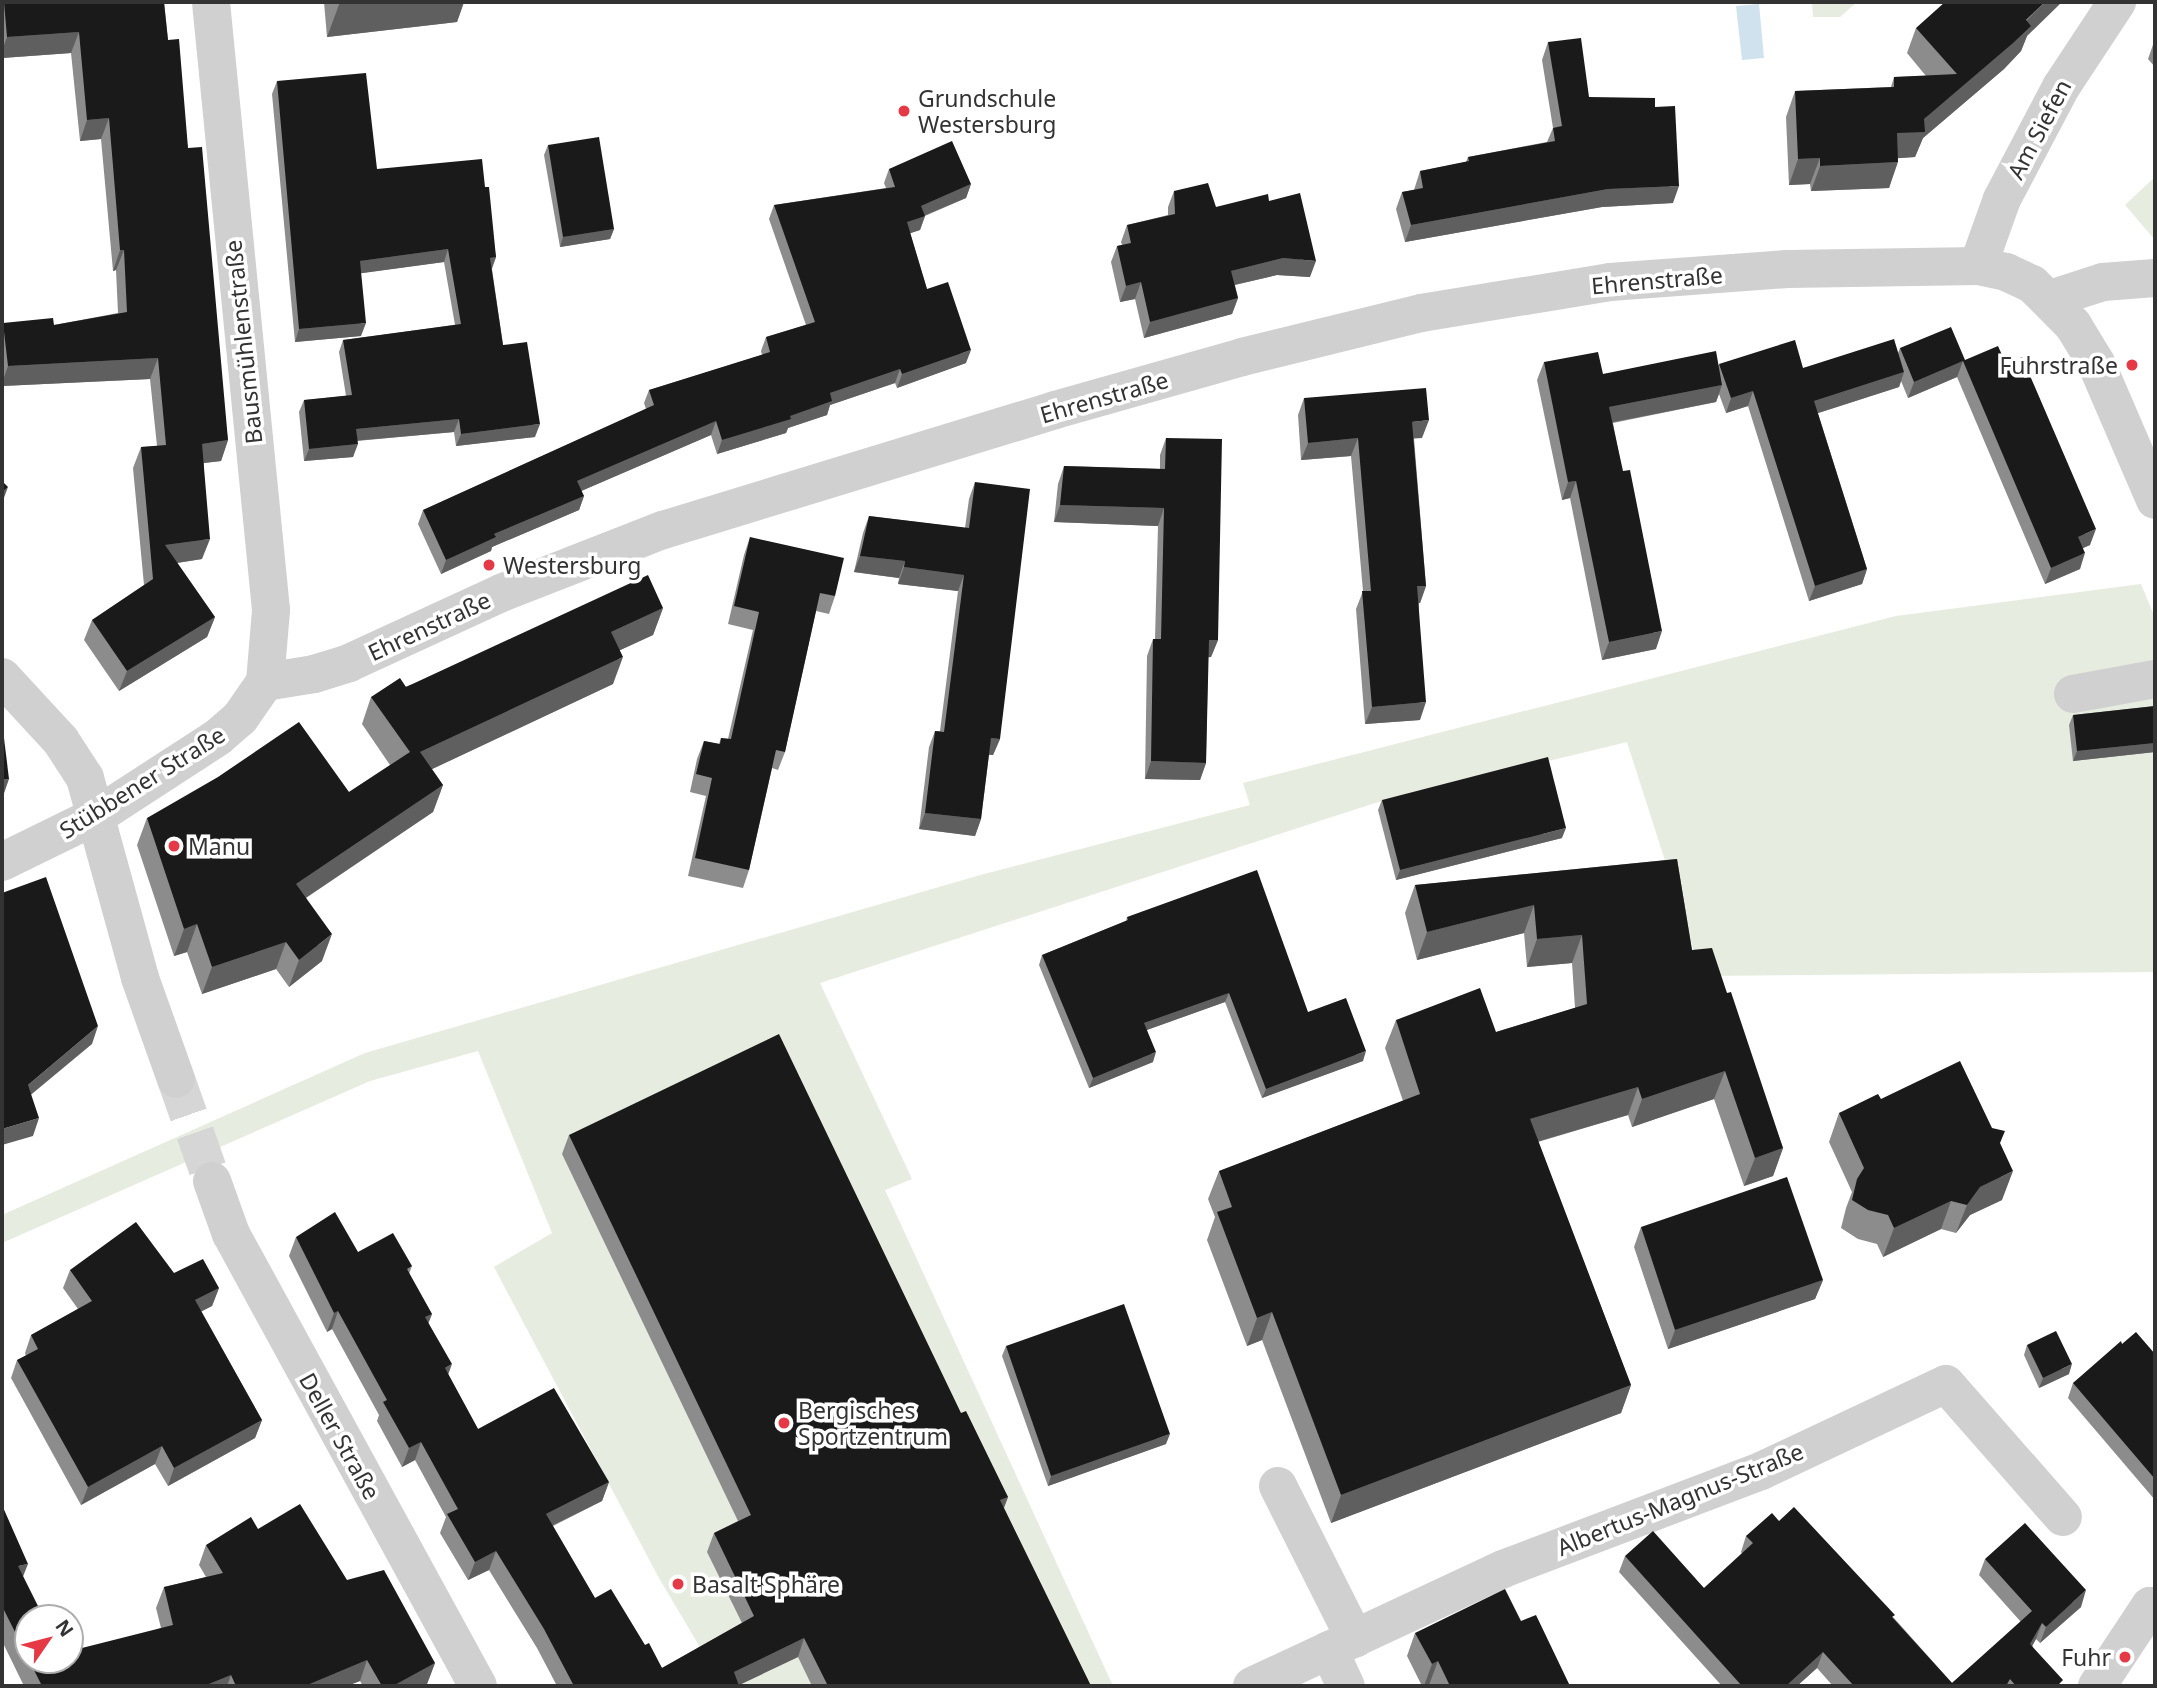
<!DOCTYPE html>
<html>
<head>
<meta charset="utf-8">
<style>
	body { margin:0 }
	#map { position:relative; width:2157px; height:1688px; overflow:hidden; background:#fff; font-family:"Noto Sans",sans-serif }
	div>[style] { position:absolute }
	.green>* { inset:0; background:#e6ecdf }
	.water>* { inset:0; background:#cfe2ee }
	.minor-tunnel>* { height:38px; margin-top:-19px; transform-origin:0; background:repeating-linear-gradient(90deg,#d6d6d6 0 38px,transparent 0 57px) }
	.minor>* { height:38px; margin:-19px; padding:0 19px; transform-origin:19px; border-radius:19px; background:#d0d0d0 }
	.wall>* { inset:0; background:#8c8c8c }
	.shaded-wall>* { inset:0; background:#5f5f5f }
	.building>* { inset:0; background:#1a1a1a }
	.dots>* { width:19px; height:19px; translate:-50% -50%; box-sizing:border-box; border:4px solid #fff; border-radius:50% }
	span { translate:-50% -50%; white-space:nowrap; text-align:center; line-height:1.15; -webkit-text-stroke:7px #fff; paint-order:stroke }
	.poi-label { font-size:23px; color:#333 }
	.left { translate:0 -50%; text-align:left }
	.right { translate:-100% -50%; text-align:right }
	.street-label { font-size:23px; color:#333 }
	.frame { position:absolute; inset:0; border:4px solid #333; pointer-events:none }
	.north { position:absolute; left:14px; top:1604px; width:70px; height:70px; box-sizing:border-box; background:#fff; border:2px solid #adadad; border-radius:50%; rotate:55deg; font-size:19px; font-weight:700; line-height:28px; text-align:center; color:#333 }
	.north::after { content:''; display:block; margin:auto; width:24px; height:32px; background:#e63946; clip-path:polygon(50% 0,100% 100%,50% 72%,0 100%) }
</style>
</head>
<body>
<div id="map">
	<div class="green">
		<div style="clip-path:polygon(1812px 2px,1857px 2px,1840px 17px,1813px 17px)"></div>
		<div style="clip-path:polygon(2155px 177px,2155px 240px,2125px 205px)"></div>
		<div style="clip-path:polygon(2141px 584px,2155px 618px,2155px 972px,1702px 976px,1627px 742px,1375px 803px,820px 983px,912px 1179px,885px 1190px,1113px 1686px,723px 1686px,659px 1578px,494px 1267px,552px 1233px,478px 1051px,370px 1081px,2px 1243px,2px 1215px,365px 1053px,984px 874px,1250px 805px,1243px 783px,1896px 616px)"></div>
	</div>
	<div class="water">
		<div style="clip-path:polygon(1759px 4px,1764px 58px,1742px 60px,1736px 6px)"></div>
	</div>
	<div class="minor-tunnel">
		<div style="left:176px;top:1079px;width:108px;rotate:70.6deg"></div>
	</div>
	<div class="minor">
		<div style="left:1978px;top:266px;width:71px;rotate:-70.3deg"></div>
		<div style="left:2002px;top:199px;width:127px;rotate:-62.2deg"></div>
		<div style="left:2061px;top:87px;width:102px;rotate:-56.6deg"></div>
		<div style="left:2050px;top:299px;width:56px;rotate:-17.8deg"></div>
		<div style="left:2103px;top:282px;width:52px;rotate:-4.4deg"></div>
		<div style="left:2px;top:677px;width:87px;rotate:47.3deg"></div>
		<div style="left:61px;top:741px;width:44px;rotate:57deg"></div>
		<div style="left:85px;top:778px;width:207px;rotate:74.6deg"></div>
		<div style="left:140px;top:978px;width:107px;rotate:70.4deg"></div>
		<div style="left:265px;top:682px;width:50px;rotate:-9.3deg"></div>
		<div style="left:314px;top:674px;width:37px;rotate:-17deg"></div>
		<div style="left:349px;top:663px;width:167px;rotate:-24.7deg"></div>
		<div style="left:501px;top:593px;width:174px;rotate:-21.3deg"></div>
		<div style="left:663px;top:530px;width:410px;rotate:-17deg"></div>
		<div style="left:1055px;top:410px;width:194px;rotate:-15.8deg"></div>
		<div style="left:1242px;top:357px;width:184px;rotate:-13.8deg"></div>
		<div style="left:1421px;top:313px;width:192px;rotate:-9.3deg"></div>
		<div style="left:1610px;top:282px;width:178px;rotate:-4.2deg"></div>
		<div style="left:1788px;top:269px;width:190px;rotate:-0.9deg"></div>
		<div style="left:1978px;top:266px;width:29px;rotate:12deg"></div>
		<div style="left:2006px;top:272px;width:29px;rotate:25deg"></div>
		<div style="left:2032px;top:284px;width:58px;rotate:45deg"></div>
		<div style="left:2073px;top:325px;width:44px;rotate:58.8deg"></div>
		<div style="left:2096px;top:363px;width:149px;rotate:66.7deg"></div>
		<div style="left:2073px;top:694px;width:83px;rotate:-10.4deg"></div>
		<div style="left:2px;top:862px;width:107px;rotate:-26.1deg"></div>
		<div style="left:98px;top:815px;width:143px;rotate:-33deg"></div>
		<div style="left:218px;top:737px;width:29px;rotate:-41deg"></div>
		<div style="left:240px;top:718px;width:44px;rotate:-55.2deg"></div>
		<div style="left:265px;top:682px;width:72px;rotate:-85.2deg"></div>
		<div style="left:271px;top:610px;width:611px;rotate:-95.64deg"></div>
		<div style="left:212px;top:1181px;width:56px;rotate:70.3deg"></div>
		<div style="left:231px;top:1234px;width:515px;rotate:61.35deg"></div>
		<div style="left:1278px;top:1486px;width:171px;rotate:63.3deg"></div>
		<div style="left:1329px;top:1650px;width:40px;rotate:65deg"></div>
		<div style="left:1252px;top:1686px;width:277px;rotate:-25deg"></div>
		<div style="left:1503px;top:1569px;width:276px;rotate:-20.8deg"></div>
		<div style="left:1761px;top:1471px;width:204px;rotate:-25.2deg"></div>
		<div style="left:1946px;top:1384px;width:177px;rotate:48.7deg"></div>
		<div style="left:2097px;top:1686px;width:96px;rotate:-56.5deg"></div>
		<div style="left:2150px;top:1606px;width:7px;rotate:45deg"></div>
	</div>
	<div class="wall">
		<div style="clip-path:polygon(2px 2px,164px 2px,168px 40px,188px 148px,228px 440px,221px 461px,204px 463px,202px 559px,177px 563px,215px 617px,207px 637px,119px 691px,84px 640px,92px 620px,144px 585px,133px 468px,141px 447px,157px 446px,150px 379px,2px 386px,2px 327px,3px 323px,54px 325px,118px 313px,116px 270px,113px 271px,101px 139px,80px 141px,71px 53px,2px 58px)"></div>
		<div style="clip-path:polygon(324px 2px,464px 2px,457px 22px,327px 37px)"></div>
		<div style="clip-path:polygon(1916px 28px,2027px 36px,2021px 51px,2004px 69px,1923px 138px,1915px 157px,1898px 158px,1889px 188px,1811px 191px,1810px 184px,1789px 185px,1786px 117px,1795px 91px,1891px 87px,1894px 77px,1926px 76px,1907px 53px)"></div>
		<div style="clip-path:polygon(2155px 39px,2155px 67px,2148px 59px)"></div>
		<div style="clip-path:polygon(1548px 42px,1589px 97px,1655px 107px,1673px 203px,1602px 207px,1405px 242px,1396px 209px,1402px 192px,1414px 190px,1420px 171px,1466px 162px,1468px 157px,1547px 142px,1553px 128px,1542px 60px)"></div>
		<div style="clip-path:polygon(277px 81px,377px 169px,485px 187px,496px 257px,492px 269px,503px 345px,535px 437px,456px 446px,454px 432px,357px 441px,353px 457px,304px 461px,299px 412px,304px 400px,346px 396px,339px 352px,343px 340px,455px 325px,444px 262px,361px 273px,361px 336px,295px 342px,272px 94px)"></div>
		<div style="clip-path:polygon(548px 145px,614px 229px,610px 239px,560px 247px,544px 155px)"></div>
		<div style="clip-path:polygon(889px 169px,971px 184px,966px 198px,925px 216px,920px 230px,910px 233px,927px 289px,966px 363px,897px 388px,895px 383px,830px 405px,827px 415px,788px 428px,786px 433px,717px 454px,711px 435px,581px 491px,584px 496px,579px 510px,492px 547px,491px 551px,441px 574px,418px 524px,423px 510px,646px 409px,644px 403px,649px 390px,762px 355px,761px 351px,766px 337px,806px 325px,769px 219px,774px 205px,886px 188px,884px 183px)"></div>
		<div style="clip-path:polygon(1174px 191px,1216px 207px,1269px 201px,1310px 277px,1277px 275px,1235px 285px,1238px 298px,1232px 314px,1144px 338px,1135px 299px,1120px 302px,1111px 262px,1117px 246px,1122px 245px,1121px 242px,1127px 225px,1168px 215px,1168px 207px)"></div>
		<div style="clip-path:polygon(1900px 348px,1965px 360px,2006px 364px,2090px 545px,2083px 548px,2080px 569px,2045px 584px,1957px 377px,1908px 398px,1901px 381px,1899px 387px,1818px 413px,1867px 569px,1862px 584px,1809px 601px,1748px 406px,1726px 413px,1719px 394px,1716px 402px,1613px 423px,1656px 649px,1602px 660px,1570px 498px,1562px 500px,1537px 380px,1544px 362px,1603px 374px,1719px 365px,1803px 368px,1898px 353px)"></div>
		<div style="clip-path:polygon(1304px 398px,1422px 438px,1414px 438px,1426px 586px,1420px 603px,1419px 603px,1420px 720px,1365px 724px,1356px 609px,1363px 591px,1351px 456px,1301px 460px,1298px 415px)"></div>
		<div style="clip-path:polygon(1166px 438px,1218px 640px,1211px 657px,1208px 657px,1206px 763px,1200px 780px,1145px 779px,1147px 656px,1153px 639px,1155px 639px,1158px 526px,1054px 522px,1058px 484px,1064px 466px,1160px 469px,1160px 455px)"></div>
		<div style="clip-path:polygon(975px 482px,1000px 739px,993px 755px,989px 755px,981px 819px,975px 836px,919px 829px,929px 747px,935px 731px,940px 731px,958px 591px,898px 584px,899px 578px,854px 572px,863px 533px,869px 516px,965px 528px,969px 499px)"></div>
		<div style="clip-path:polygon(750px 537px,835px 596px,829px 614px,816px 611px,785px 752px,778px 770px,772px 768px,749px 870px,743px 888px,688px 876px,706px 796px,690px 792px,697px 759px,704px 741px,719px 744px,721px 738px,728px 739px,753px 630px,728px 624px,744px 555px)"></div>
		<div style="clip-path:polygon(663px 608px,653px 635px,620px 650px,613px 684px,432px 769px,443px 785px,433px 812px,306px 898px,322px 961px,289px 987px,276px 969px,202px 994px,187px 952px,174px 956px,137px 845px,147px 818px,349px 792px,390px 765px,362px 724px,371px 697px)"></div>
		<div style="clip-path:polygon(2155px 706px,2155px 752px,2073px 761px,2069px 725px,2073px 715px)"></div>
		<div style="clip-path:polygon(1382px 800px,1562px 838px,1396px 880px,1378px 810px)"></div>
		<div style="clip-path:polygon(1677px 859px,1692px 950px,1727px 993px,1783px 1148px,1773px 1176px,1744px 1186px,1714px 1099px,1632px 1127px,1628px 1115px,1538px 1142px,1631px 1385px,1621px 1413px,1331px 1523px,1262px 1340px,1247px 1346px,1207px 1240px,1215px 1217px,1208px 1199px,1219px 1171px,1403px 1101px,1385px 1048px,1396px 1020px,1496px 1032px,1575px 1008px,1572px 963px,1527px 967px,1524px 933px,1417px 960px,1405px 913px,1415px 885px)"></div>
		<div style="clip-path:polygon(1127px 917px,1308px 1012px,1363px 1061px,1262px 1098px,1225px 1002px,1147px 1030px,1153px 1062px,1089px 1088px,1039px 965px,1042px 955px,1126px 921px)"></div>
		<div style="clip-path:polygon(1881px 1099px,2000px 1144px,2002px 1200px,1970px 1215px,1956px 1233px,1941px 1229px,1883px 1257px,1877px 1244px,1858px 1239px,1841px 1228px,1846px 1208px,1852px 1192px,1829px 1142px,1839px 1113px)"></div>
		<div style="clip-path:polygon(569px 1135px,961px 1413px,1008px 1497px,1004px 1508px,1091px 1686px,812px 1686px,798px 1657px,739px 1685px,739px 1686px,557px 1686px,537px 1648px,489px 1570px,468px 1580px,440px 1533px,446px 1517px,415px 1460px,402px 1467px,377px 1421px,379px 1415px,332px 1329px,327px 1332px,289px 1256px,296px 1237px,412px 1266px,409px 1274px,432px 1314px,428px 1323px,448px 1374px,478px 1429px,609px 1482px,602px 1501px,553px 1526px,595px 1598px,645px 1645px,662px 1668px,742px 1623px,707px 1552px,714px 1533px,738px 1521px,562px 1154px)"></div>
		<div style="clip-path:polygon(1641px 1227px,1823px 1280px,1815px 1299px,1668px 1349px,1634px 1247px)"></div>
		<div style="clip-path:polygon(70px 1270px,174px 1273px,219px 1288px,212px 1306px,201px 1311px,262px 1420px,255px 1438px,168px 1486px,155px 1464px,81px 1505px,11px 1378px,17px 1360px,26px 1356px,25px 1353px,31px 1335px,78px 1309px,63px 1288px)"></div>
		<div style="clip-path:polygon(2122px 1344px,2155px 1354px,2155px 1500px,2068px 1398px,2073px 1383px)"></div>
		<div style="clip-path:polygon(2027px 1345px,2069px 1374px,2039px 1388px,2024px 1355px)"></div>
		<div style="clip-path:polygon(1006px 1346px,1166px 1444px,1048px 1486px,1002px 1356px)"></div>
		<div style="clip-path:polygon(2px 1505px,23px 1576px,28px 1618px,28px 1660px,70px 1660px,161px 1628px,156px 1608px,164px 1587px,206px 1577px,199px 1565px,206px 1545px,258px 1529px,347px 1580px,435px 1663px,427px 1684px,423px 1686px,363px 1686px,360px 1681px,347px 1686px,24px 1686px,2px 1641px)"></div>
		<div style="clip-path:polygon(1779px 1521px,1894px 1618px,1952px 1683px,2021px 1622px,1979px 1575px,1985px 1559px,2081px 1607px,2040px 1643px,2036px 1639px,2032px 1646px,2061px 1686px,1833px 1686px,1817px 1668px,1797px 1686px,1722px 1686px,1619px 1572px,1625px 1556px,1704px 1588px,1742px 1554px,1741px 1552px,1746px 1536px)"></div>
		<div style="clip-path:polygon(1521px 1621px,1570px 1686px,1430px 1686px,1429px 1685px,1426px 1686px,1422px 1686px,1407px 1656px,1415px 1633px)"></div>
	</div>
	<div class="shaded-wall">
		<div style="clip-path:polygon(340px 2px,464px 2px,457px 22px,327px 37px)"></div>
		<div style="clip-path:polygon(2045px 2px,2062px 2px,2027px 36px,2021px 51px,2004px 69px,1923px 138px,1915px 157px,1887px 159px,1897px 133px,1924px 119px)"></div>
		<div style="clip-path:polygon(79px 32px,71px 53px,2px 58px,2px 51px,7px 37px)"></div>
		<div style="clip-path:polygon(109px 118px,101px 139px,80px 141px,87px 120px)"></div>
		<div style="clip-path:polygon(1820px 158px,1810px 184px,1789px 185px,1798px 159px)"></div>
		<div style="clip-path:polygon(1898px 162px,1889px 188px,1811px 191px,1820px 166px)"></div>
		<div style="clip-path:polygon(971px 184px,966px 198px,923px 216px,925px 216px,920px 230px,902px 236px,907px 222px,921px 206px)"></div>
		<div style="clip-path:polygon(1679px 186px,1673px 203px,1602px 207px,1405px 242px,1411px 225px,1608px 189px)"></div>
		<div style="clip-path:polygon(614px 229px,610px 239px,560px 247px,563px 237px)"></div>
		<div style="clip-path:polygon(448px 249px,444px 262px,356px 274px,360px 261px)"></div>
		<div style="clip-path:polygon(120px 250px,124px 250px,116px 270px,113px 271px)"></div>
		<div style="clip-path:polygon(496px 257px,491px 270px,490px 258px)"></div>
		<div style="clip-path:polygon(1283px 258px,1316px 261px,1310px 277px,1277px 275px,1225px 287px,1231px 271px)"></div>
		<div style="clip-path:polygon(1141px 282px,1135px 299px,1120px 302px,1126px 286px)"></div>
		<div style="clip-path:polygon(1238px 298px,1232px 314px,1144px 338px,1150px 322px)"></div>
		<div style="clip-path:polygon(366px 323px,361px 336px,295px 342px,299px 329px)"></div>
		<div style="clip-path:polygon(971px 350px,966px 363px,897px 388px,902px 374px)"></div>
		<div style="clip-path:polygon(158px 358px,150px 379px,2px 386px,2px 383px,8px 366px)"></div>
		<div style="clip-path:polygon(1963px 361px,1957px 377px,1908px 398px,1914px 382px)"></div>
		<div style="clip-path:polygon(900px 369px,895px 383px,830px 405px,827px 415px,788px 428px,786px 433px,717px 454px,722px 440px,790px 416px,830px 393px)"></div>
		<div style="clip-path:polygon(1904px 372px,1899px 387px,1809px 416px,1814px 401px)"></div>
		<div style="clip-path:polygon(1722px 385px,1716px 402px,1603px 424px,1609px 407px)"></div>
		<div style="clip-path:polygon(1753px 391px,1748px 406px,1726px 413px,1731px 398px)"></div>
		<div style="clip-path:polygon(459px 419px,454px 432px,352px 441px,356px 429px)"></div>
		<div style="clip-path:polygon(1429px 420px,1422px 438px,1406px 439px,1412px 422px)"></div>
		<div style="clip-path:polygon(716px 421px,711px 435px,572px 495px,577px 481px)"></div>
		<div style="clip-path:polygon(540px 424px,535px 437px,456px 446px,461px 434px)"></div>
		<div style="clip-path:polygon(1358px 438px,1351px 456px,1301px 460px,1308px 443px)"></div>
		<div style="clip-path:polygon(228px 440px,221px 461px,195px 464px,202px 444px)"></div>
		<div style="clip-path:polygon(358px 444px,353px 457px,304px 461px,309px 449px)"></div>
		<div style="clip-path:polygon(1576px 481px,1570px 498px,1562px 500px,1568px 482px)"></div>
		<div style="clip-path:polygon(8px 487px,2px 503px,2px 493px)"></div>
		<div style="clip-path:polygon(584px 496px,579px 510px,492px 547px,491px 551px,441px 574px,446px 560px,494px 534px)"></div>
		<div style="clip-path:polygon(1060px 505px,1164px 508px,1158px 526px,1054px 522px)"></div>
		<div style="clip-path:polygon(2096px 529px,2090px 545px,2072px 553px,2078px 537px)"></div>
		<div style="clip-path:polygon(210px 539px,202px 559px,157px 566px,165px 545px)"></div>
		<div style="clip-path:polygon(2085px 553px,2080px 569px,2045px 584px,2051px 568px)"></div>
		<div style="clip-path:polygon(860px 556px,905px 561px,899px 578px,854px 572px)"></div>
		<div style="clip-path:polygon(904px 567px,964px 575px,958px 591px,898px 584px)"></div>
		<div style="clip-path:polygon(1867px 569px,1862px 584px,1809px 601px,1815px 586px)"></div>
		<div style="clip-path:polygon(1417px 586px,1426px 586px,1420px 603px,1411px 604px)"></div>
		<div style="clip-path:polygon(663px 608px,653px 635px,601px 659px,611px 632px)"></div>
		<div style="clip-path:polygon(215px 617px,207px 637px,119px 691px,127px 671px)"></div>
		<div style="clip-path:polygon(1662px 631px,1656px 649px,1602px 660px,1609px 642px)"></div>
		<div style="clip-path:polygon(1209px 640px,1218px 640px,1211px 657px,1202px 658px)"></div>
		<div style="clip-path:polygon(623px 657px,613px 684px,411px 779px,420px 752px)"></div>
		<div style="clip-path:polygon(1426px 702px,1420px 720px,1365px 724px,1372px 707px)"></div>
		<div style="clip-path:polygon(991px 738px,1000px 739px,993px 755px,985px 754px)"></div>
		<div style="clip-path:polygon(2155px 743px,2155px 752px,2073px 761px,2077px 751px)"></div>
		<div style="clip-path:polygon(1151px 761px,1206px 763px,1200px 780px,1145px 779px)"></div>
		<div style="clip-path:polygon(9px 779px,2px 799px,2px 780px)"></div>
		<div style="clip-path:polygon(443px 785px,433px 812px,286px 911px,296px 884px)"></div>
		<div style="clip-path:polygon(925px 813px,981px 819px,975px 836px,919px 829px)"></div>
		<div style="clip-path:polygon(1566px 828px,1562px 838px,1396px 880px,1400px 870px)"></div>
		<div style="clip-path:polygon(1534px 905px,1524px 933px,1417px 960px,1427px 932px)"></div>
		<div style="clip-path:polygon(197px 924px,187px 952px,174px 956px,184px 929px)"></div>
		<div style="clip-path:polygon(332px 934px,322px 961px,289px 987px,299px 960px)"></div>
		<div style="clip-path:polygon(1582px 935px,1572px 963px,1527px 967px,1537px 939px)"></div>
		<div style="clip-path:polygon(286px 942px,276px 969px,202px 994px,212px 967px)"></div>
		<div style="clip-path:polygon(1229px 993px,1225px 1002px,1141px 1032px,1144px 1023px)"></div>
		<div style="clip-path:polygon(98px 1026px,92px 1044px,21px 1103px,28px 1085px)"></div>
		<div style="clip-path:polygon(1366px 1051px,1363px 1061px,1262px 1098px,1266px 1089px)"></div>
		<div style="clip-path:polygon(1156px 1052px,1153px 1062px,1089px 1088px,1093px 1078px)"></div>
		<div style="clip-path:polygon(1725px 1071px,1714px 1099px,1632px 1127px,1642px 1099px)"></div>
		<div style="clip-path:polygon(1638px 1087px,1628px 1115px,1519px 1147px,1530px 1119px)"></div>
		<div style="clip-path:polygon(39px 1118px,33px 1136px,2px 1145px,2px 1129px)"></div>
		<div style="clip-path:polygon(1783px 1148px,1773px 1176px,1744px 1186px,1755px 1158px)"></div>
		<div style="clip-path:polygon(2013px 1171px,2002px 1200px,1970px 1215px,1956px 1233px,1967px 1205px,1980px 1187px)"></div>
		<div style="clip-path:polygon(1951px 1201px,1941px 1229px,1883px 1257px,1894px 1228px)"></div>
		<div style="clip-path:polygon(1823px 1280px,1815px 1299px,1668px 1349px,1675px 1330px)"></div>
		<div style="clip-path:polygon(219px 1288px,212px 1306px,189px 1318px,195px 1300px)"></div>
		<div style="clip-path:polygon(338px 1311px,332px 1329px,327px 1332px,334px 1313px)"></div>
		<div style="clip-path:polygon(1272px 1312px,1262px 1340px,1247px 1346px,1257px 1318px)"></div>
		<div style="clip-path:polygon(432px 1314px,425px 1332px,425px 1317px)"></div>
		<div style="clip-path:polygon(452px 1364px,445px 1383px,445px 1368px)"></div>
		<div style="clip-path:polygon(2072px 1364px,2069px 1374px,2039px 1388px,2043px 1378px)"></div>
		<div style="clip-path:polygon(1631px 1385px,1621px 1413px,1331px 1523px,1341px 1495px)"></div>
		<div style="clip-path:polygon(262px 1420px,255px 1438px,168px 1486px,174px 1468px)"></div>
		<div style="clip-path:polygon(1170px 1434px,1166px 1444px,1048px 1486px,1051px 1476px)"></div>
		<div style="clip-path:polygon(421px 1442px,415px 1460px,402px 1467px,409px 1448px)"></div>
		<div style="clip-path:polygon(162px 1446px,155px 1464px,81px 1505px,88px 1487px)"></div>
		<div style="clip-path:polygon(609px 1482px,602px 1501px,539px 1532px,546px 1514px)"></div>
		<div style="clip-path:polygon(1008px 1497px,1001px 1515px,1000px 1500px)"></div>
		<div style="clip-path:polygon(496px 1551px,489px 1570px,468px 1580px,475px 1562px)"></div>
		<div style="clip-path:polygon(28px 1564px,20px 1584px,18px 1566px)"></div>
		<div style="clip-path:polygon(2086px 1590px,2081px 1607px,2040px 1643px,2046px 1627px)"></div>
		<div style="clip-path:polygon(2042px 1623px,2036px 1639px,2024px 1661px,2030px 1644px)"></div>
		<div style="clip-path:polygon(804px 1638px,798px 1657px,737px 1686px,734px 1672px)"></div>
		<div style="clip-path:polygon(1823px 1652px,1817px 1668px,1797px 1686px,1786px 1686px)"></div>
		<div style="clip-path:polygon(367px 1660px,360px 1681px,347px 1686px,305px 1686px)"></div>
		<div style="clip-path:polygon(1438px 1661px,1429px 1685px,1424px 1686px,1432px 1664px)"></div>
		<div style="clip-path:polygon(435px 1663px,427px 1684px,423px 1686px,393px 1686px)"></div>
		<div style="clip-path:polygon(231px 1675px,227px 1686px,204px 1686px)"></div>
	</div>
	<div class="building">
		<div style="clip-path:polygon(4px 2px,164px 2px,168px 40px,179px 39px,188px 148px,202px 147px,228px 440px,202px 444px,210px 539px,165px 545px,215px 617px,127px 671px,92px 620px,153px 579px,141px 447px,166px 445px,158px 358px,8px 366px,3px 323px,53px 318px,54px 325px,127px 312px,124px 250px,120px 250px,109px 118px,87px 120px,79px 32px,7px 37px)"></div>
		<div style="clip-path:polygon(1945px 2px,2045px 2px,2026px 20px,2031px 26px,2013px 43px,1924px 119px,1925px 132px,1897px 133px,1898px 162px,1820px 166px,1820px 158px,1798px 159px,1795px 91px,1894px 87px,1894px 77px,1957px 74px,1916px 28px)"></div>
		<div style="clip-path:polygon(1581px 38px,1589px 97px,1655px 98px,1655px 107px,1675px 106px,1679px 186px,1608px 189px,1411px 225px,1402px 192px,1423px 188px,1420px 171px,1469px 161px,1468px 157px,1555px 141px,1553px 128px,1562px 126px,1548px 42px)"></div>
		<div style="clip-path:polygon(366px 73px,377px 169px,482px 159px,485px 187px,489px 187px,496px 257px,490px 258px,503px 345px,527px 342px,540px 424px,461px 434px,459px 419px,356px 429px,358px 444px,309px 449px,304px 400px,352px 395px,343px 340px,461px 324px,448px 249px,360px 261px,366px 323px,299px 329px,277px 81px)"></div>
		<div style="clip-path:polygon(599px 137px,614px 229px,563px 237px,548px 145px)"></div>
		<div style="clip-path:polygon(952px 141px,971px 184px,921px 206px,925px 216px,907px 222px,927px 289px,948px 282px,971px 350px,902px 374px,900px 369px,830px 393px,832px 401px,790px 416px,791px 419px,722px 440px,716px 421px,577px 481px,584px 496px,494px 534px,496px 537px,446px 560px,423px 510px,654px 405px,649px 390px,770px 352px,766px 337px,815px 322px,774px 205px,895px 187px,889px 169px)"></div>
		<div style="clip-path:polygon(1208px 183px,1216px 207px,1268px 194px,1269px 201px,1300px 193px,1316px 261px,1283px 258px,1231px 271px,1238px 298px,1150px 322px,1141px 282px,1126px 286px,1117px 246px,1131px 243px,1127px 225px,1175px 214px,1174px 191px)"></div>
		<div style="clip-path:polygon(1951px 327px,1965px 360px,1998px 346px,2006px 364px,2022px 357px,2096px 529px,2078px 537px,2085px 553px,2051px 568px,1963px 361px,1914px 382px,1900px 348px)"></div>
		<div style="clip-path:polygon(1894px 339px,1904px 372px,1814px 401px,1867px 569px,1815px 586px,1753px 391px,1731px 398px,1719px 364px,1795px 340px,1803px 368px)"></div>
		<div style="clip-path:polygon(1716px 351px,1722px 385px,1609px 407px,1623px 471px,1630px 470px,1662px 631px,1609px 642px,1576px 481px,1568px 482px,1544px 362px,1598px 352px,1603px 374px)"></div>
		<div style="clip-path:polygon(1426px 388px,1429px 420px,1412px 422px,1426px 586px,1417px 586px,1426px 702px,1372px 707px,1362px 591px,1371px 591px,1358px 438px,1308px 443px,1304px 398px)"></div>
		<div style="clip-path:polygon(1166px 438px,1222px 439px,1218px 640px,1209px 640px,1206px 763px,1151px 761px,1153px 639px,1161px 639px,1164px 508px,1060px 505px,1064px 466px,1165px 469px)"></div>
		<div style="clip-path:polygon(2px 481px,8px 487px,2px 493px)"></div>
		<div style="clip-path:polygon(975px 482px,1030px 489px,1000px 739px,991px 738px,981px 819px,925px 813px,935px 731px,944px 732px,964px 575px,904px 567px,905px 561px,860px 556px,869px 516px,969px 528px)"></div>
		<div style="clip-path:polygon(750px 537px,844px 558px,835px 596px,820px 593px,785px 752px,776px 750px,749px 870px,695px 858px,712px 778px,696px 774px,704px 741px,720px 744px,721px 738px,731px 739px,759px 612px,734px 606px)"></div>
		<div style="clip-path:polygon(648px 575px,663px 608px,611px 632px,623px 657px,420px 752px,443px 785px,296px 884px,332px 934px,299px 960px,286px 942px,212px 967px,197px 924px,184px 929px,147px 818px,218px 777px,299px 722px,349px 792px,410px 752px,371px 697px,400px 678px,406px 687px)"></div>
		<div style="clip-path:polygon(2155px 706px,2155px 743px,2077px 751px,2073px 715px)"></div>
		<div style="clip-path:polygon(2px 730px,3px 730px,9px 779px,2px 780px)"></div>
		<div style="clip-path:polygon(1548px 757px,1566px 828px,1400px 870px,1382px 800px)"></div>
		<div style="clip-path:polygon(1677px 859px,1692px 950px,1712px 948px,1727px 993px,1731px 992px,1783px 1148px,1755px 1158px,1725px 1071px,1642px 1099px,1638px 1087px,1530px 1119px,1631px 1385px,1341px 1495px,1272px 1312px,1257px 1318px,1217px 1212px,1232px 1207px,1219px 1171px,1420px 1094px,1396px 1020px,1480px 988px,1496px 1032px,1587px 1004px,1582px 935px,1537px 939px,1534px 905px,1427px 932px,1415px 885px)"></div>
		<div style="clip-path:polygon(1257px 870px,1308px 1012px,1346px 998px,1366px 1051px,1266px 1089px,1229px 993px,1144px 1023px,1156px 1052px,1093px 1078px,1042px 955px,1128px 920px,1127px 917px)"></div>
		<div style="clip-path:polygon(46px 877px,98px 1026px,28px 1085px,39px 1118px,2px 1129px,2px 893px)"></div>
		<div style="clip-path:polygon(779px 1034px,961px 1413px,966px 1411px,1008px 1497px,1000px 1500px,1091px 1686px,828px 1686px,804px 1638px,734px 1672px,739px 1686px,574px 1686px,544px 1629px,496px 1551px,475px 1562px,447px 1514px,458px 1509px,421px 1442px,409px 1448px,383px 1402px,387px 1400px,338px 1311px,334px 1313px,296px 1237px,335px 1212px,358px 1252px,393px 1233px,412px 1266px,407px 1269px,432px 1314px,425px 1317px,452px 1364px,445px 1368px,478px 1429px,554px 1388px,609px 1482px,546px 1514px,595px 1598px,611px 1589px,645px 1645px,649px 1643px,662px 1668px,754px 1616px,714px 1533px,751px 1515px,569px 1135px)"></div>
		<div style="clip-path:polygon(1960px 1061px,1992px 1128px,2005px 1131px,2000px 1143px,2013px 1171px,1980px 1187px,1967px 1205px,1951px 1201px,1894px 1228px,1888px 1215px,1868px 1210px,1852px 1200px,1857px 1179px,1864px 1168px,1839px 1113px,1878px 1094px,1881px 1099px)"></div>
		<div style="clip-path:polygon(1787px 1177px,1823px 1280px,1675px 1330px,1641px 1227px)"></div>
		<div style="clip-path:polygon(136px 1222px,174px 1273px,203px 1259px,219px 1288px,195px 1300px,262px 1420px,174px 1468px,162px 1446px,88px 1487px,17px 1360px,38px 1349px,31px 1335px,92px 1301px,70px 1270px)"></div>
		<div style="clip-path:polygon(1124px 1304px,1170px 1434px,1051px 1476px,1006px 1346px)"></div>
		<div style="clip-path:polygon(2056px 1331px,2072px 1364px,2043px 1378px,2027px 1345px)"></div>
		<div style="clip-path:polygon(2136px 1332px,2155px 1354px,2155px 1479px,2073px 1383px,2121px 1341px,2122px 1344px)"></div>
		<div style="clip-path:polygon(300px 1504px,347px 1580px,384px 1570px,435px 1663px,393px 1686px,382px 1686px,367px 1660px,305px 1686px,236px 1686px,231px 1675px,204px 1686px,42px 1686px,29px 1660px,70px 1660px,70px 1651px,173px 1625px,164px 1587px,223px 1573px,206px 1545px,251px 1517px,258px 1529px)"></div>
		<div style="clip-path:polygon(2px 1505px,28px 1564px,18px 1566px,44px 1618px,28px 1618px,28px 1658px,2px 1606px)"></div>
		<div style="clip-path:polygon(1794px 1507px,1895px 1615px,1892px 1617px,1952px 1683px,2032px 1611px,1985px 1559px,2025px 1523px,2086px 1590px,2046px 1627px,2042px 1623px,2030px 1644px,2063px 1680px,2057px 1686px,2016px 1686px,2010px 1679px,2006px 1686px,1854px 1686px,1823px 1652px,1786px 1686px,1742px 1686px,1625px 1556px,1653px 1531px,1704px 1588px,1753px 1543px,1746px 1536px,1772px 1513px,1779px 1521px)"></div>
		<div style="clip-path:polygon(1505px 1589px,1521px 1621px,1536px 1615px,1570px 1686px,1450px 1686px,1438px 1661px,1432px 1664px,1415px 1633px)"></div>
	</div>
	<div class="dots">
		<div style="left:904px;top:111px;background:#e63946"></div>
		<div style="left:2132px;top:365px;background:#e63946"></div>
		<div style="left:489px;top:565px;background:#e63946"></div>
		<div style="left:174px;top:846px;background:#e63946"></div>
		<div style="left:784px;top:1423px;background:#e63946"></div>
		<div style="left:678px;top:1584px;background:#e63946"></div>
		<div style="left:2125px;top:1657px;background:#e63946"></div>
	</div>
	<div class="poi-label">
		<span class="left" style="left:918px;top:111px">Grundschule<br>Westersburg</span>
		<span class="right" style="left:2118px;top:365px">Fuhrstraße</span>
		<span class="left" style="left:503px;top:565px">Westersburg</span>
		<span class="left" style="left:188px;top:846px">Manu</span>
		<span class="left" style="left:798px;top:1423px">Bergisches<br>Sportzentrum</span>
		<span class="left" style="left:692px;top:1584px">Basalt Sphäre</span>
		<span class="right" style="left:2111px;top:1657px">Fuhr</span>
	</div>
	<div class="street-label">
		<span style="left:2039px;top:129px;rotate:-62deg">Am Siefen</span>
		<span style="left:1657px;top:280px;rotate:-5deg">Ehrenstraße</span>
		<span style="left:243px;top:342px;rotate:-96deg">Bausmühlenstraße</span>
		<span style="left:1104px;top:397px;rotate:-16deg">Ehrenstraße</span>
		<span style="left:429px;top:626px;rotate:-25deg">Ehrenstraße</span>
		<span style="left:142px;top:782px;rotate:-32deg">Stübbener Straße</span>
		<span style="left:340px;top:1436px;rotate:61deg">Deller Straße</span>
		<span style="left:1680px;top:1499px;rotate:-22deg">Albertus-Magnus-Straße</span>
	</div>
	<div class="frame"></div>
	<div class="north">N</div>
</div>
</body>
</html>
